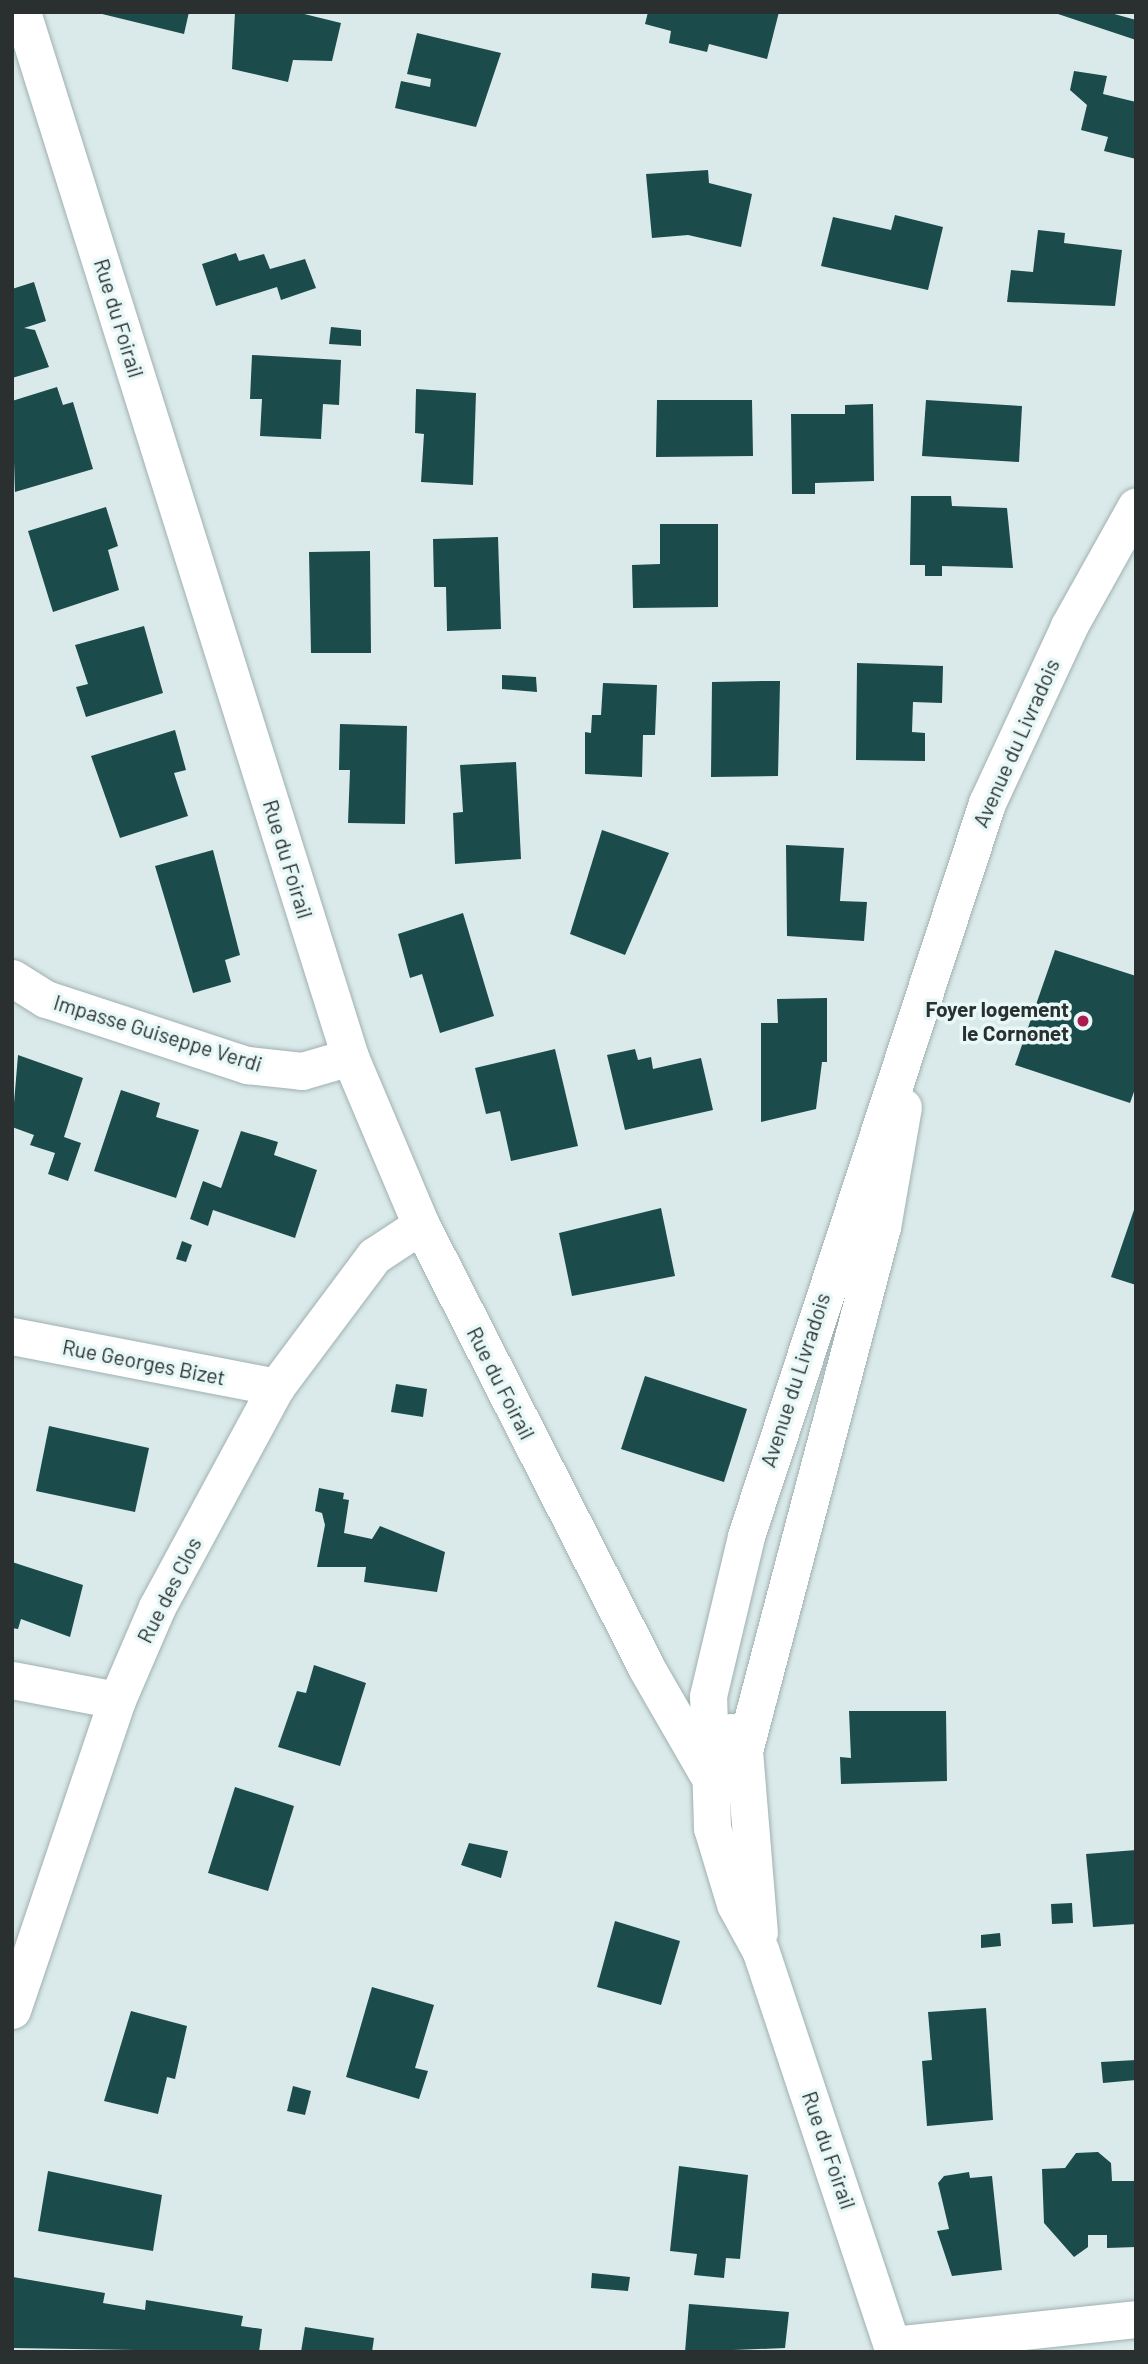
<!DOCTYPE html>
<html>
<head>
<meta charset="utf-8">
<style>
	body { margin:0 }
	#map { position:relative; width:1148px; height:2364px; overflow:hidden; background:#daeaea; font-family:Barlow,sans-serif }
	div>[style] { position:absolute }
	.building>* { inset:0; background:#1c4b4b }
	.roads { filter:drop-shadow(0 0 2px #a0b0b0) drop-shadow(0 0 2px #a0b0b0) }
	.street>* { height:37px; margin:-18.5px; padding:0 18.5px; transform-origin:18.5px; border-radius:18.5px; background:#fff }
	.dots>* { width:19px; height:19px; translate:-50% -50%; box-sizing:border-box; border:4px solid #e7f8f7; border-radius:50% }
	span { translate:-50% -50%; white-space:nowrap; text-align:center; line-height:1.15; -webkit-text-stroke:7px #e7f8f7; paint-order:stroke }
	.street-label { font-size:21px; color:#2a3030 }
	.poi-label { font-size:21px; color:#2a3030; font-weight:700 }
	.right { translate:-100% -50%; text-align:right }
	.frame { position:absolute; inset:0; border:14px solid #2a3030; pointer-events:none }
</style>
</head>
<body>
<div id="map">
	<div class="building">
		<div style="clip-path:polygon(94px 12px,189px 12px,184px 34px)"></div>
		<div style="clip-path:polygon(235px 12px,296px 12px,341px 23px,332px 61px,293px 60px,288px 82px,232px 69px)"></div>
		<div style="clip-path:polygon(648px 12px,779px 12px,767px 59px,709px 44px,707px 52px,669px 43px,671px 31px,645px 24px)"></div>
		<div style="clip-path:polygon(1052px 12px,1107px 12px,1136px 20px,1136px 40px)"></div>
		<div style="clip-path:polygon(417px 33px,501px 53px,476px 127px,395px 108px,401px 81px,430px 87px,431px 79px,407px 74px)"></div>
		<div style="clip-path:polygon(1074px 71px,1107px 76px,1103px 94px,1136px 102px,1136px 159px,1104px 151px,1108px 137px,1081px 130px,1087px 105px,1070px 90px)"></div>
		<div style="clip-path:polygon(708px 170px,709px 183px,752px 194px,741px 247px,688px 235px,652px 238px,646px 174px)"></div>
		<div style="clip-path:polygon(895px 215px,943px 227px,928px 290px,821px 266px,833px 217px,891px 230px)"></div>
		<div style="clip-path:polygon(1038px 230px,1065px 233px,1064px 243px,1122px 250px,1115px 306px,1007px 302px,1011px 270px,1033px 272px)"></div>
		<div style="clip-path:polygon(236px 253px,239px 261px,264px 254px,270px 269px,305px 259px,316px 288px,281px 300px,277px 287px,216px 306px,202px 264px)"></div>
		<div style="clip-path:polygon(34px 282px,46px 321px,24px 328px,35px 330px,49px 367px,12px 378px,12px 289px)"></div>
		<div style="clip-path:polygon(331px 327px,361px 330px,361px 346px,329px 344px)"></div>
		<div style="clip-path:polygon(252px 355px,341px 360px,339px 405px,323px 404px,321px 439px,260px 436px,262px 399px,250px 399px)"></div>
		<div style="clip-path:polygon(57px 387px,63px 405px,73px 402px,93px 469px,15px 492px,12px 401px)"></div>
		<div style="clip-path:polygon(416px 389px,476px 393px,473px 485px,421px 482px,424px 434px,415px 433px)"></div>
		<div style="clip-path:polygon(657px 400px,752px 400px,753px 456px,656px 457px)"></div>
		<div style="clip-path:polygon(926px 400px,1022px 406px,1019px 462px,922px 456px)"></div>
		<div style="clip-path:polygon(873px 404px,874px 481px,815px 483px,815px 494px,792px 494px,791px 414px,845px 414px,845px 405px)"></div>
		<div style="clip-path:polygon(911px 496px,951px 496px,952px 506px,1007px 508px,1013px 568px,942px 566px,942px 576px,925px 576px,925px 565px,910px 565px)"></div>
		<div style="clip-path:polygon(106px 507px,118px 546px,108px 550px,119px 590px,53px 612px,28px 531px)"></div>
		<div style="clip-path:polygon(660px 524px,718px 524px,718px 607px,633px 608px,632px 565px,660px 564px)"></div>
		<div style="clip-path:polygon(498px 537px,501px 629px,447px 631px,446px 587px,434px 587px,433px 539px)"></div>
		<div style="clip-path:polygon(370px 551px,371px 653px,311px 653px,309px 552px)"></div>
		<div style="clip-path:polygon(144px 626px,163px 693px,86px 717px,76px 687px,88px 684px,75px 645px)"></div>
		<div style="clip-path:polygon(857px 663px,943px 666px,942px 703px,913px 702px,912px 732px,925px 733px,925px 761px,856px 760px)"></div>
		<div style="clip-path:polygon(502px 675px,536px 677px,537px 692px,502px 689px)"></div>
		<div style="clip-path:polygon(763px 681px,780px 681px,778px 776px,711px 777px,712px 682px)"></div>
		<div style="clip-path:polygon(603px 683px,657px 685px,655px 735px,643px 735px,642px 777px,585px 774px,585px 732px,591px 733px,592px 715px,601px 715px)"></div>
		<div style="clip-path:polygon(340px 724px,407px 726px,405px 824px,348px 823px,350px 770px,339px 770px)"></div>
		<div style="clip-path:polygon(175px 730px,186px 770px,174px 773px,188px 816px,120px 838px,91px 756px)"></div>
		<div style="clip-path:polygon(516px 762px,521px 859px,455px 864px,453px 813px,463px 812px,460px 765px)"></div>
		<div style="clip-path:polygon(602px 830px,669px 853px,625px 955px,570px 934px)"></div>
		<div style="clip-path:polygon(786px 845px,844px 848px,840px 901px,867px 902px,864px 941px,787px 936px)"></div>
		<div style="clip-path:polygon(213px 850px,240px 955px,225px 960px,231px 982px,193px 993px,155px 866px)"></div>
		<div style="clip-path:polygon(463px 913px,494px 1016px,440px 1033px,422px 974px,410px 978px,398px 934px)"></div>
		<div style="clip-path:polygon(1055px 950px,1136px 976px,1136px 1086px,1130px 1103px,1015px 1065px)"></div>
		<div style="clip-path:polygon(827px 998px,827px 1062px,822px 1062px,816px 1109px,761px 1122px,761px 1023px,778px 1023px,777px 999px)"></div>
		<div style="clip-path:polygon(555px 1049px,578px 1146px,511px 1161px,500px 1111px,486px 1114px,475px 1068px)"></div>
		<div style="clip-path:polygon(635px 1049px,638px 1060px,651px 1057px,653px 1069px,701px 1058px,713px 1110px,625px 1130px,607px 1055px)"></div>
		<div style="clip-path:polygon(18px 1055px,83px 1078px,64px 1137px,81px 1143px,68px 1181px,48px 1174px,55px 1153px,30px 1145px,34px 1135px,12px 1127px)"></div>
		<div style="clip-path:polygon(121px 1090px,160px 1103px,156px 1117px,199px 1130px,176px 1198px,94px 1171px)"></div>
		<div style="clip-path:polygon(241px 1131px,278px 1142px,274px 1155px,317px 1170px,295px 1238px,213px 1210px,208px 1226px,190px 1219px,203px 1181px,221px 1188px)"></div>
		<div style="clip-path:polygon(1135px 1207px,1136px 1207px,1136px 1285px,1111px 1277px)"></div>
		<div style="clip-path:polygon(661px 1208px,675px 1276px,572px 1296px,559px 1233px)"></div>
		<div style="clip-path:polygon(182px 1241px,192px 1245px,186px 1262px,176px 1259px)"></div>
		<div style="clip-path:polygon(645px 1376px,747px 1409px,724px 1482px,621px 1449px)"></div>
		<div style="clip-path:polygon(396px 1384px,427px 1389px,423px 1417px,391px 1412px)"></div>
		<div style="clip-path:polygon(49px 1426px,149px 1448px,135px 1512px,36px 1491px)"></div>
		<div style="clip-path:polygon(319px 1488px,344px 1493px,343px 1499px,349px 1500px,344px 1533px,372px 1539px,380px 1526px,445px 1552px,437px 1592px,364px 1582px,366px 1567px,317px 1567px,325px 1525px,322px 1513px,315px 1511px)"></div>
		<div style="clip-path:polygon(12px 1562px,83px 1585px,70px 1637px,21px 1619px,18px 1629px,12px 1628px)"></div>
		<div style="clip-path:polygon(314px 1665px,366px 1683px,340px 1766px,278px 1747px,297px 1691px,306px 1693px)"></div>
		<div style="clip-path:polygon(849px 1711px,946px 1711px,947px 1781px,841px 1784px,840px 1757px,851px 1758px)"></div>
		<div style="clip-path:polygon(235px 1787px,294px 1806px,268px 1891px,208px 1873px)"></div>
		<div style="clip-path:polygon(469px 1843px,508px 1851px,501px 1878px,461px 1865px)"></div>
		<div style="clip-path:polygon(1136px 1850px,1136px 1924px,1093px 1927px,1086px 1854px)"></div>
		<div style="clip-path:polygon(1072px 1903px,1073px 1923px,1052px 1924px,1051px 1904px)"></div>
		<div style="clip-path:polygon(615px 1921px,680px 1941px,661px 2005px,597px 1987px)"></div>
		<div style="clip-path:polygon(1000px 1933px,1001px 1946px,981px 1948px,981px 1935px)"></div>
		<div style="clip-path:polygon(372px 1987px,434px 2005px,415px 2068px,428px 2071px,419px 2099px,346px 2077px)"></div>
		<div style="clip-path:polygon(986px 2008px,993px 2120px,927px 2126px,922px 2061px,932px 2060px,928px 2012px)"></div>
		<div style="clip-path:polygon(131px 2011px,187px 2026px,175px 2079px,167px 2077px,158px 2114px,104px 2101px)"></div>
		<div style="clip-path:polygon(1136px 2060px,1136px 2080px,1103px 2083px,1101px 2062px)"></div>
		<div style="clip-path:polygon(293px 2086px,311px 2091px,305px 2115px,287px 2111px)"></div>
		<div style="clip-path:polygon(1098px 2152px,1111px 2163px,1112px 2181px,1136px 2181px,1136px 2247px,1107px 2248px,1107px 2235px,1088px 2235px,1088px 2247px,1074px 2257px,1044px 2223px,1042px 2169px,1065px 2168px,1076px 2153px)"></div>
		<div style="clip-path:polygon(679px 2166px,748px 2175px,740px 2259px,726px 2258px,724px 2278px,694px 2275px,697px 2254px,670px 2251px)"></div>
		<div style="clip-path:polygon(48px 2171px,162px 2195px,153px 2251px,38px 2231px)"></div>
		<div style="clip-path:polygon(969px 2172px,970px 2178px,992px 2176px,1002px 2270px,952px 2276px,937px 2231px,949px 2229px,938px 2183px,944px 2176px)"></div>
		<div style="clip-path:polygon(592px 2273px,630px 2277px,628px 2291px,591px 2288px)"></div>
		<div style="clip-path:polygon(13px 2277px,105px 2293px,103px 2303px,145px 2310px,146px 2300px,243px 2316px,241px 2326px,262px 2329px,259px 2352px,12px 2348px)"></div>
		<div style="clip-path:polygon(689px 2304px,789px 2312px,785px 2348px,685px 2352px)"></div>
		<div style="clip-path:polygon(305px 2327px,374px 2338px,372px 2352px,301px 2352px)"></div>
	</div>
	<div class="roads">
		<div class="street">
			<div style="left:22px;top:12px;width:1095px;rotate:72.57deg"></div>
			<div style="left:350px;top:1057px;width:182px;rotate:67.1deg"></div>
			<div style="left:421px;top:1225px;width:498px;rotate:63deg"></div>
			<div style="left:647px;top:1669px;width:120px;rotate:60deg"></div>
			<div style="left:12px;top:978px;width:40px;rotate:32deg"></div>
			<div style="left:46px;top:999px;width:212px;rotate:18.2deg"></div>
			<div style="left:247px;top:1065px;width:55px;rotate:6.2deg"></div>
			<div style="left:302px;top:1071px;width:50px;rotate:-16.3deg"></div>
			<div style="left:12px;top:1336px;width:269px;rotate:10.9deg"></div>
			<div style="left:12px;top:1680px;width:107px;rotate:10.8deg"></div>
			<div style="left:731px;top:1732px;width:23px;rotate:56deg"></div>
			<div style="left:744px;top:1751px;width:182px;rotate:85.3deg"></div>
			<div style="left:744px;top:1751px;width:542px;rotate:-75.25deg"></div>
			<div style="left:882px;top:1227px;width:122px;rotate:-80.1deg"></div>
			<div style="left:12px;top:2010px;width:327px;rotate:-71.3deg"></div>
			<div style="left:117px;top:1700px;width:101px;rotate:-66.7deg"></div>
			<div style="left:157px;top:1607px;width:250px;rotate:-61.6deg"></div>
			<div style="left:276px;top:1387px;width:164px;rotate:-53.2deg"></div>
			<div style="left:374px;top:1256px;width:56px;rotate:-33.4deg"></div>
			<div style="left:893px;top:2345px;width:244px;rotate:-6.1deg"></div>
			<div style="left:894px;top:2352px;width:424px;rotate:-108.4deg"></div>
			<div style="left:760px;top:1950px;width:52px;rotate:-118.5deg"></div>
			<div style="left:735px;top:1904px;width:79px;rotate:-106.8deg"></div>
			<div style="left:712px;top:1828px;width:132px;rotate:-91.7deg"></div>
			<div style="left:708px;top:1696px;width:164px;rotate:-76.6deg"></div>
			<div style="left:746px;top:1536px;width:772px;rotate:-71.8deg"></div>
			<div style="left:987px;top:803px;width:195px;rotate:-65.1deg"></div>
			<div style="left:1069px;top:626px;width:137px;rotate:-60.8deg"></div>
		</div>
	</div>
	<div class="dots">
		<div style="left:1083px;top:1021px;background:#ac1b4f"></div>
	</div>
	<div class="street-label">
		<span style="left:119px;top:318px;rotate:73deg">Rue du Foirail</span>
		<span style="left:1016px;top:743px;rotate:-66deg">Avenue du Livradois</span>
		<span style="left:288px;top:859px;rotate:73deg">Rue du Foirail</span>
		<span style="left:158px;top:1033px;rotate:17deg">Impasse Guiseppe Verdi</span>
		<span style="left:144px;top:1362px;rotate:11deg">Rue Georges Bizet</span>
		<span style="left:795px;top:1380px;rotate:-72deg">Avenue du Livradois</span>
		<span style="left:501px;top:1383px;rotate:63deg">Rue du Foirail</span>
		<span style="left:169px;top:1590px;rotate:-63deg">Rue des Clos</span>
		<span style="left:829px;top:2150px;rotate:71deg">Rue du Foirail</span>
	</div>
	<div class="poi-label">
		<span class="right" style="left:1069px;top:1021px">Foyer logement<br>le Cornonet</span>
	</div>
	<div class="frame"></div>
</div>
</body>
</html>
